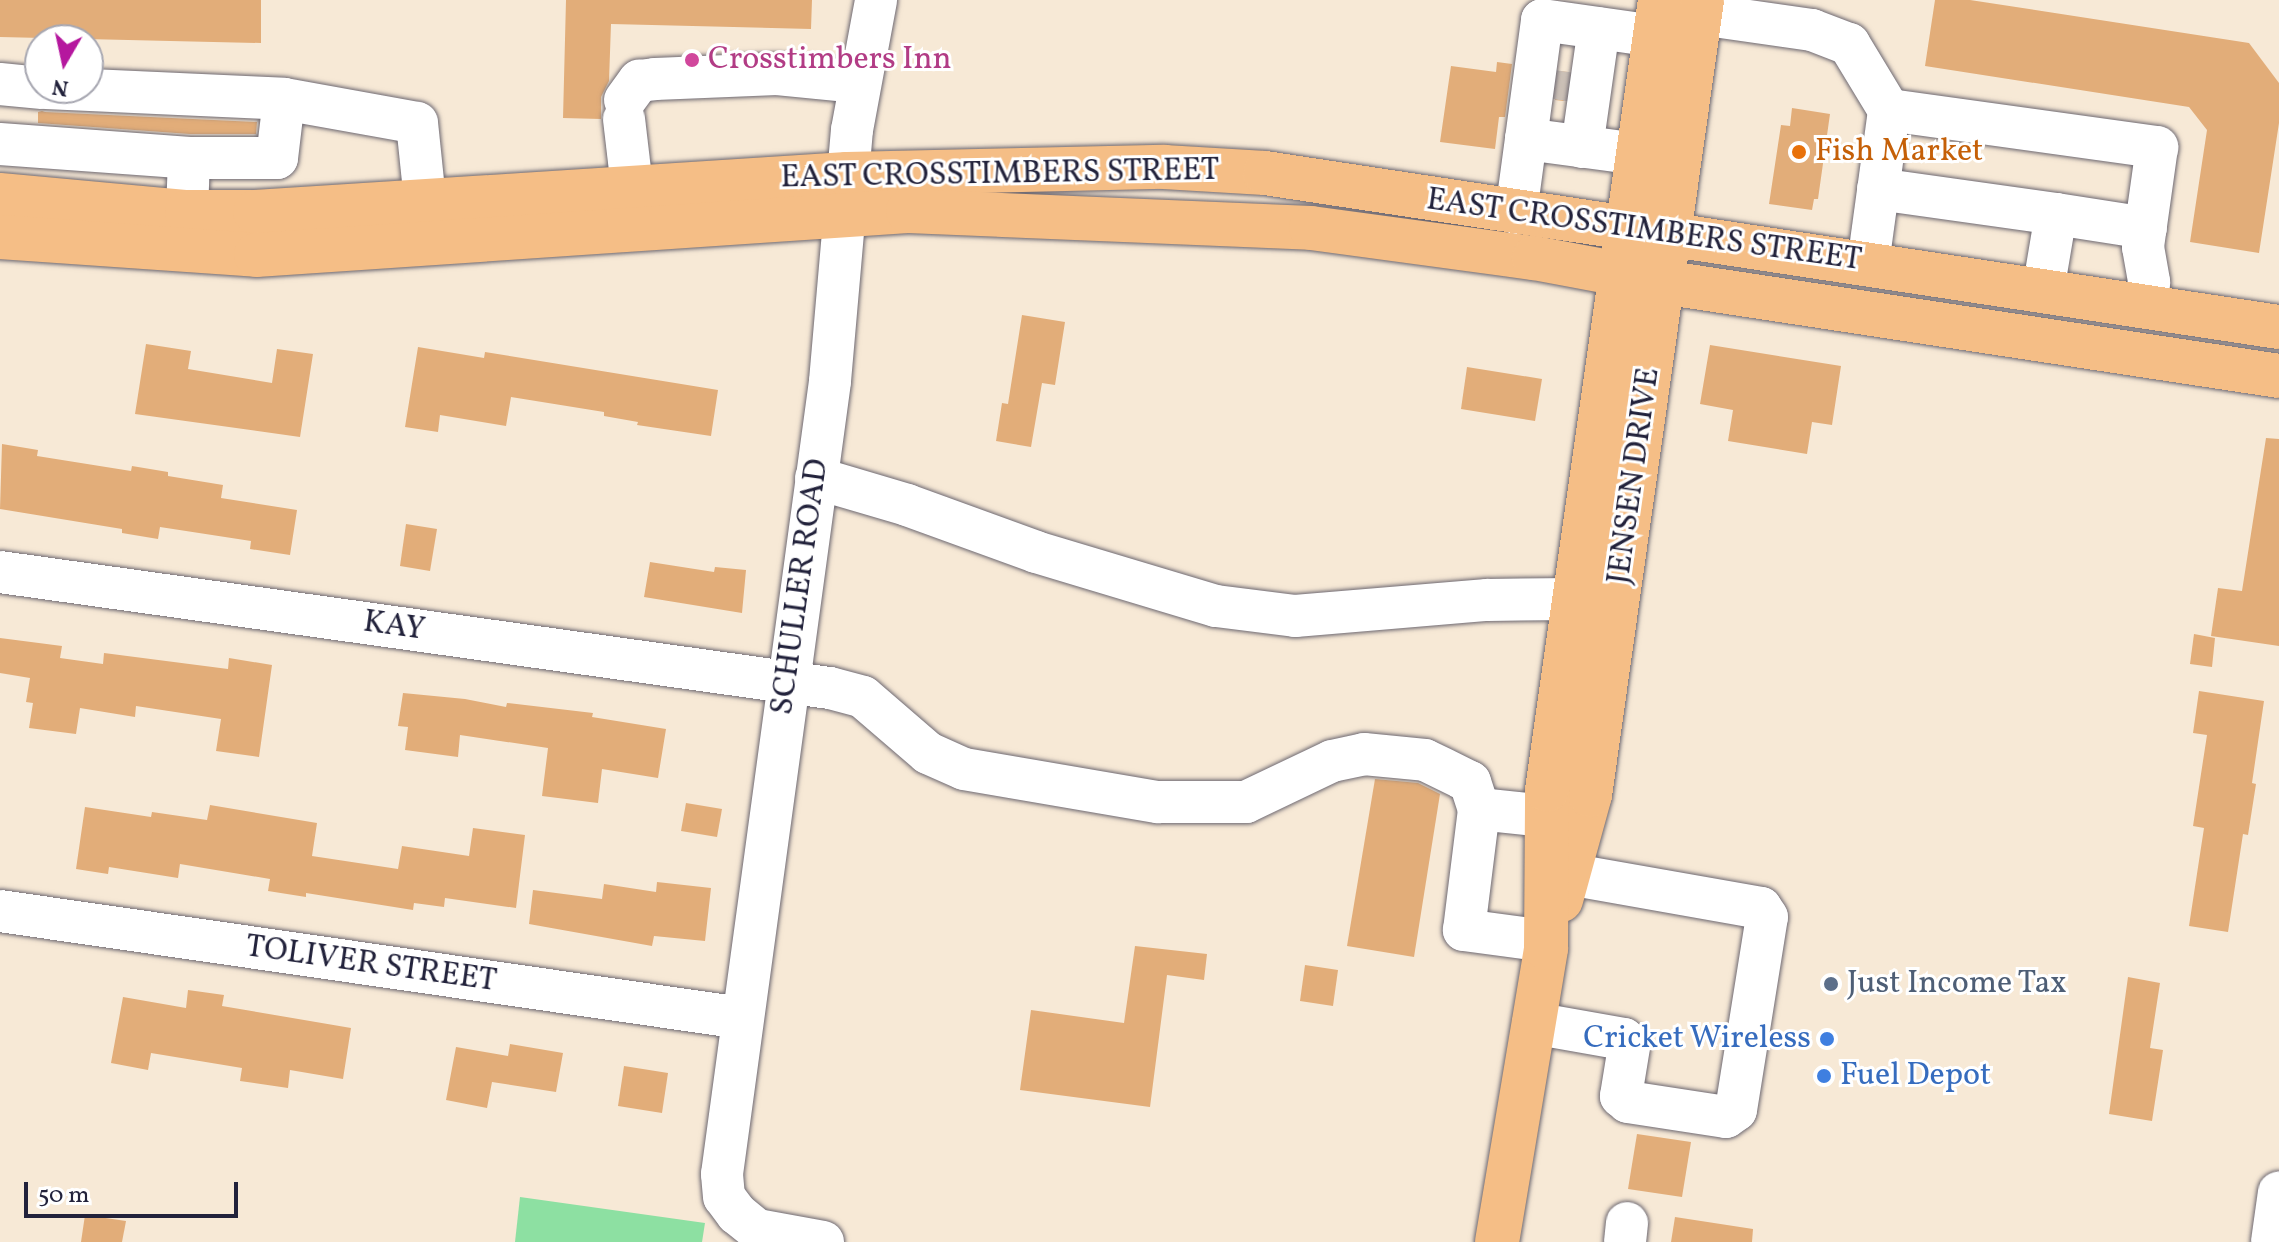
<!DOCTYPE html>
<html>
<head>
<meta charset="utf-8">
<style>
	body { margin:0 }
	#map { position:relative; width:2279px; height:1242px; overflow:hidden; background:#f7e9d6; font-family:Vollkorn,serif }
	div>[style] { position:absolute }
	.green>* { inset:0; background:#8de0a2 }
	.building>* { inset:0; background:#e2ad79 }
	.minor-tunnel>* { height:42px; margin-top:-21px; transform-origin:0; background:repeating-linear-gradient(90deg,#ccc1b7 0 42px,transparent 0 63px) }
	.roads { filter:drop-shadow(0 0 2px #6d6871) drop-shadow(0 0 2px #6d6871) }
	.minor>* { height:42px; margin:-21px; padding:0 21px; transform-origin:21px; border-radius:21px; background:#fff }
	.major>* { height:44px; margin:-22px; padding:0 22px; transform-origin:22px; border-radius:22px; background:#f5be86 }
	.dots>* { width:22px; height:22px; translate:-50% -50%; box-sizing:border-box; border:4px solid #fff; border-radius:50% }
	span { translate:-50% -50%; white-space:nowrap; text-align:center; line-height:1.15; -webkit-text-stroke:6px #fff; paint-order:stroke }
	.hotel-label { font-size:32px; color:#b23c85 }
	.left { translate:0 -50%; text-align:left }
	.food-label { font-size:32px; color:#c56008 }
	.street-label { font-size:32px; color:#22223b }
	.service-label { font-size:32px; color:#4e5e75 }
	.shop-label { font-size:32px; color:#366cbe }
	.right { translate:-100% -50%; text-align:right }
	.north { position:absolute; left:24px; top:24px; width:80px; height:80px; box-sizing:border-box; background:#fff; border:2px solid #a7a7b1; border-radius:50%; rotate:189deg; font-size:22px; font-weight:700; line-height:32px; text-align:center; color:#22223b }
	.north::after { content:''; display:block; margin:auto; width:28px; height:36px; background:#b5179e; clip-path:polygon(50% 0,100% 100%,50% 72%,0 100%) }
	.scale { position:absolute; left:24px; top:1182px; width:214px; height:36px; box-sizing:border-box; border:4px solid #22223b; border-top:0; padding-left:10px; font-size:24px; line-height:28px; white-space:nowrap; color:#22223b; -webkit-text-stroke:6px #fff; paint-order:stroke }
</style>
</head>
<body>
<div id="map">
	<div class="green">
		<div style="clip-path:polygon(520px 1197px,705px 1223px,702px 1242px,515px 1242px)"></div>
	</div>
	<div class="building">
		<div style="clip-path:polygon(0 0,261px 0,261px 43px,0 37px)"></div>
		<div style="clip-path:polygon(566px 0,812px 0,811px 29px,611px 24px,609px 81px,601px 97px,601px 119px,563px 118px)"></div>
		<div style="clip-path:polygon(1935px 0,1970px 0,2249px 43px,2279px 83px,2279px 123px,2259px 253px,2190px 242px,2207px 130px,2189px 107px,1925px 66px)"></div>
		<div style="clip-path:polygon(1497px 62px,1512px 64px,1505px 117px,1499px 117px,1495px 149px,1440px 142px,1451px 66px,1496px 72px)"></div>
		<div style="clip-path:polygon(1559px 71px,1568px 72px,1564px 101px,1555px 100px)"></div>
		<div style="clip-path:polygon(1792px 108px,1830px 114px,1818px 199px,1814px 199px,1812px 210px,1769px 204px,1781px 125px,1790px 126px)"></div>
		<div style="clip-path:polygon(42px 111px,45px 112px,257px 122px,256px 134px,190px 134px,38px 123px,38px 112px)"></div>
		<div style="clip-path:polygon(1022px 315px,1065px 322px,1055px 385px,1042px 383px,1031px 447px,996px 441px,1002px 403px,1008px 404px)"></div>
		<div style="clip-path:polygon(146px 344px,191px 351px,188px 369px,272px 383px,277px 349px,313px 354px,300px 437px,135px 414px)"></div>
		<div style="clip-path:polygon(1710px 345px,1841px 366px,1832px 425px,1812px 422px,1807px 454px,1728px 441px,1733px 410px,1700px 404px)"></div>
		<div style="clip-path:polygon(418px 347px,484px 358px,485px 352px,718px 390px,711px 436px,637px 425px,638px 422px,604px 416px,604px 412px,511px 397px,506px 426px,440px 415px,438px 432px,405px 427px)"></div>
		<div style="clip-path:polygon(1467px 367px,1542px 379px,1535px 421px,1461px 409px)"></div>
		<div style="clip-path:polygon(2266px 438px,2279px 439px,2279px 646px,2211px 636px,2218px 588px,2242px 591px)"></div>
		<div style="clip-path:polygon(2px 444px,38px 450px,37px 456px,131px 471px,132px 466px,168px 472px,168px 476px,223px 485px,221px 498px,297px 510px,290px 555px,250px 549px,251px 541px,160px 527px,158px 539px,122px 533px,122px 529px,0 509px)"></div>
		<div style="clip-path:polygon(406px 524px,437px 529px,430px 571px,400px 566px)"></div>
		<div style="clip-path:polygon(650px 562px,714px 572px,715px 567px,746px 570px,742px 613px,644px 597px)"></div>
		<div style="clip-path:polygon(2194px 634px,2215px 638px,2212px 667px,2190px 664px)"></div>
		<div style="clip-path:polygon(0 638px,62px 646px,60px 658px,103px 664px,104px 653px,228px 669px,229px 658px,272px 665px,259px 757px,216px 751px,221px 719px,136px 706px,135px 717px,80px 708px,76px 734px,29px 728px,33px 703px,26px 702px,30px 678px,0 673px)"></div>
		<div style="clip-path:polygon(2199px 691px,2264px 701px,2252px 783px,2256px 784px,2248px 835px,2243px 834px,2228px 932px,2189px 926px,2204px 828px,2193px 826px,2207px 735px,2193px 733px)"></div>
		<div style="clip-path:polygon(403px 693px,465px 699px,506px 707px,507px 703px,593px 713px,592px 717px,666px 729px,658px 778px,602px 769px,598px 803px,542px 796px,548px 748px,460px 735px,458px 757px,405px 750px,408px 727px,398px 726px)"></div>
		<div style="clip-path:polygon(1375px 779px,1418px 783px,1440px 794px,1414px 957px,1347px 946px)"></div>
		<div style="clip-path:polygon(686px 803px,722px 809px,717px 837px,681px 831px)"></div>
		<div style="clip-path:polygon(210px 805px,317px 823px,312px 856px,398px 869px,402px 846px,469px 856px,473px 828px,525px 835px,516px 908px,445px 898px,444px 907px,414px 903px,413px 910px,306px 893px,306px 897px,268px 891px,270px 879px,180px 864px,178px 878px,109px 867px,108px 874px,76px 869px,85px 807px,151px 817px,152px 812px,207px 820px)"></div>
		<div style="clip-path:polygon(657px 882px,711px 888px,705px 941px,654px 936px,652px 946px,529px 924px,533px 890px,602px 899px,604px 884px,656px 892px)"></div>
		<div style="clip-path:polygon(1135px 946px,1207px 954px,1204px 980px,1167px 975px,1150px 1107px,1020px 1090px,1031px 1010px,1124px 1023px)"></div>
		<div style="clip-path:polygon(1305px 965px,1338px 970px,1333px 1006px,1300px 1001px)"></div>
		<div style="clip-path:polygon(2128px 977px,2160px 983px,2150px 1048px,2163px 1050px,2152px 1121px,2109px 1114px)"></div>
		<div style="clip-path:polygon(188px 990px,224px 995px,222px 1006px,351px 1028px,343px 1079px,290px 1070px,288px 1088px,240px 1081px,242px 1068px,151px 1053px,148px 1070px,111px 1063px,123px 997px,186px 1008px)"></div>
		<div style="clip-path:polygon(510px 1044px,563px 1053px,556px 1092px,492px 1082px,487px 1108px,446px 1100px,456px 1047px,508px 1056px)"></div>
		<div style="clip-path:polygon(624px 1066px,668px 1073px,662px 1113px,618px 1106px)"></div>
		<div style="clip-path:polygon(1637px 1134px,1691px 1142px,1682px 1197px,1628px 1189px)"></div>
		<div style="clip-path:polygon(85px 1215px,126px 1221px,122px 1242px,81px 1242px)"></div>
		<div style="clip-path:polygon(1675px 1217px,1753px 1229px,1752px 1242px,1671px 1242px)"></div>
	</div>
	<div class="minor-tunnel">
		<div style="left:1559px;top:100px;width:29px;rotate:-82deg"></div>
	</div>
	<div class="roads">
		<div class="minor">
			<div style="left:1700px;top:14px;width:113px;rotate:8.1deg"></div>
			<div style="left:1812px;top:30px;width:40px;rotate:21deg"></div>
			<div style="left:1849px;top:44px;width:77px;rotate:58.8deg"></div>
			<div style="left:0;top:84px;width:40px;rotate:5.7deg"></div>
			<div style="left:46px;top:88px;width:238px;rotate:2.6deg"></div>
			<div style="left:284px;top:99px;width:135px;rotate:10.2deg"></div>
			<div style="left:417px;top:123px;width:78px;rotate:84.1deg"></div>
			<div style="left:625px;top:100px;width:24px;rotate:-54deg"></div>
			<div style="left:639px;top:81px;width:16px;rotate:-7deg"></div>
			<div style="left:655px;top:79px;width:122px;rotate:-2.3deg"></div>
			<div style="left:777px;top:74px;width:82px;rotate:5.6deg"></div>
			<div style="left:624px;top:119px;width:68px;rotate:83.3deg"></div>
			<div style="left:1526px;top:139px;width:120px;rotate:-82.3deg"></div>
			<div style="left:1542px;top:20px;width:114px;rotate:8.1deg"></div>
			<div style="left:0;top:144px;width:190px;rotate:4.2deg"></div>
			<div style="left:189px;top:158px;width:54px;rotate:92.1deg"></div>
			<div style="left:1582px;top:147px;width:120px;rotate:-81.9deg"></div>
			<div style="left:189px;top:158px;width:88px"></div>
			<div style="left:277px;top:158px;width:59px;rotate:-83.2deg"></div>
			<div style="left:1878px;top:189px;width:180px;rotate:8deg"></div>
			<div style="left:2056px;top:214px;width:78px;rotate:99.6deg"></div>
			<div style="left:1516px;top:213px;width:75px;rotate:-82.3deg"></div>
			<div style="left:1526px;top:139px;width:113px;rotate:7.6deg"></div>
			<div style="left:2056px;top:214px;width:91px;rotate:8.8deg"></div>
			<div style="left:1868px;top:264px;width:155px;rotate:-82.2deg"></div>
			<div style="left:1889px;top:110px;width:271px;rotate:7.9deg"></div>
			<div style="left:2157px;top:147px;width:101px;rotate:98deg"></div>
			<div style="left:2143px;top:247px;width:36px;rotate:80deg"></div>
			<div style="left:2149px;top:282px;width:25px;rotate:99deg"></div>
			<div style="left:816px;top:478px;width:95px;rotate:16.5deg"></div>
			<div style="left:907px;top:505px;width:137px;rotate:20deg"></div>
			<div style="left:1036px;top:552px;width:188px;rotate:16.7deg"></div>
			<div style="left:1216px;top:606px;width:80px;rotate:7.2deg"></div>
			<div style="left:1295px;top:616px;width:193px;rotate:-4.8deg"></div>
			<div style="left:1487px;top:600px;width:86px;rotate:-0.7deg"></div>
			<div style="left:0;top:572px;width:838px;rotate:7.96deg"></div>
			<div style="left:830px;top:688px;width:34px;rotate:15deg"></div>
			<div style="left:863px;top:697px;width:86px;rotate:40.7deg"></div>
			<div style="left:928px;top:753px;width:39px;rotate:24deg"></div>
			<div style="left:964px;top:769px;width:197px;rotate:9.7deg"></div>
			<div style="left:1158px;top:802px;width:88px"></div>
			<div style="left:1246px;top:802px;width:95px;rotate:-25.5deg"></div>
			<div style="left:1332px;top:761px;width:33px;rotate:-12deg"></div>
			<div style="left:1364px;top:754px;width:61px;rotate:5.6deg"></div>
			<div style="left:1425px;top:760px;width:50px;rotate:26.1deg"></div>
			<div style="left:1470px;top:782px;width:28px;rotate:72deg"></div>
			<div style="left:0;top:911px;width:750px;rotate:8.21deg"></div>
			<div style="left:1546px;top:941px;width:83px;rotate:-172.4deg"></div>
			<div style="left:1464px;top:930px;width:122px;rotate:-82.9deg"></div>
			<div style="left:1479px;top:809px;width:67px;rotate:6deg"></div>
			<div style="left:1533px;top:1023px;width:92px;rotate:10deg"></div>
			<div style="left:1624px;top:1039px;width:9px;rotate:58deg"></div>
			<div style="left:1629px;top:1047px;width:50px;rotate:99.3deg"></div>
			<div style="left:1621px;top:1096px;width:9px;rotate:41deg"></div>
			<div style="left:1628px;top:1102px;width:99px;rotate:8.7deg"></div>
			<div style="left:1726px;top:1117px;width:12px;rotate:-35deg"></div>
			<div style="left:1736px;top:1110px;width:195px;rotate:-80.9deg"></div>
			<div style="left:1767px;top:917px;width:11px;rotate:-124deg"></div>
			<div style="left:1761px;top:908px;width:195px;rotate:-170deg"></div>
			<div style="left:823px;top:1242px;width:67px;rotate:-169.7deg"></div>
			<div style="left:757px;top:1230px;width:26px;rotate:-141deg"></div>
			<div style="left:737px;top:1214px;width:21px;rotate:-127deg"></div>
			<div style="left:724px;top:1197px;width:23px;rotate:-95deg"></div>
			<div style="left:722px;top:1174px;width:800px;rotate:-82.24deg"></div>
			<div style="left:830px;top:381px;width:252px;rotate:-85deg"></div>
			<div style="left:852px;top:130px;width:132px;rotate:-79.5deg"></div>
			<div style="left:1625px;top:1242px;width:19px;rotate:-84deg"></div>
			<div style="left:2272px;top:1242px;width:50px;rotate:-82deg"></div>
		</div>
		<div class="major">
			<div style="left:0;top:195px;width:188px;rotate:5.2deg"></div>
			<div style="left:187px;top:212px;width:68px"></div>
			<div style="left:255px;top:212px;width:593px;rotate:-3.67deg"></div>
			<div style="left:847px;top:174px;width:317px;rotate:-1.3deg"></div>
			<div style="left:1164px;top:167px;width:101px;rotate:3.4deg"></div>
			<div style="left:1265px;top:173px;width:1026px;rotate:8.64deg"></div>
			<div style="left:0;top:237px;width:257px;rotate:4deg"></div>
			<div style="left:256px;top:255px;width:653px;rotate:-3.86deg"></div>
			<div style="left:908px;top:211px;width:403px;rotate:2.4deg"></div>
			<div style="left:1311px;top:228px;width:225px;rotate:7.7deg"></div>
			<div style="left:1534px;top:258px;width:130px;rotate:10.6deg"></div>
			<div style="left:1662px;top:282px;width:624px;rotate:8.66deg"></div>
			<div style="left:1561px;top:900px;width:109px;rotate:-74.6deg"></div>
			<div style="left:1590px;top:795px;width:803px;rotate:-81.98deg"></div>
			<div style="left:1497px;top:1242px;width:298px;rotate:-80.5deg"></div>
			<div style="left:1546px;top:948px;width:158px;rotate:-89.6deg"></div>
			<div style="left:1547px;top:790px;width:798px;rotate:-81.86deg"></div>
		</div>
	</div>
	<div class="dots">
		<div style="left:692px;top:60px;background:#d1479c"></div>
		<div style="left:1799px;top:152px;background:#e8710a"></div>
		<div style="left:1831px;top:984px;background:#5c6f8a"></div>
		<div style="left:1827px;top:1039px;background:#3f7fe0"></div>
		<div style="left:1824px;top:1076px;background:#3f7fe0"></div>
	</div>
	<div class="hotel-label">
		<span class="left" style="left:708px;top:60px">Crosstimbers Inn</span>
	</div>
	<div class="food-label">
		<span class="left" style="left:1815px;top:152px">Fish Market</span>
	</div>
	<div class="street-label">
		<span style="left:1000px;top:175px;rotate:-1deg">EAST CROSSTIMBERS STREET</span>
		<span style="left:1644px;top:231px;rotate:8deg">EAST CROSSTIMBERS STREET</span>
		<span style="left:1635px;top:476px;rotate:-82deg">JENSEN DRIVE</span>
		<span style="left:801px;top:587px;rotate:-82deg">SCHULLER ROAD</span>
		<span style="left:394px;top:627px;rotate:8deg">KAY</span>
		<span style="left:371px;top:965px;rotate:8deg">TOLIVER STREET</span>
	</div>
	<div class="service-label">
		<span class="left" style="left:1847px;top:984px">Just Income Tax</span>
	</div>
	<div class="shop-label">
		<span class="right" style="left:1811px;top:1039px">Cricket Wireless</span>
		<span class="left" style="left:1840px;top:1076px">Fuel Depot</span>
	</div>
	<div class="north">N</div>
	<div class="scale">50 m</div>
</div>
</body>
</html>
